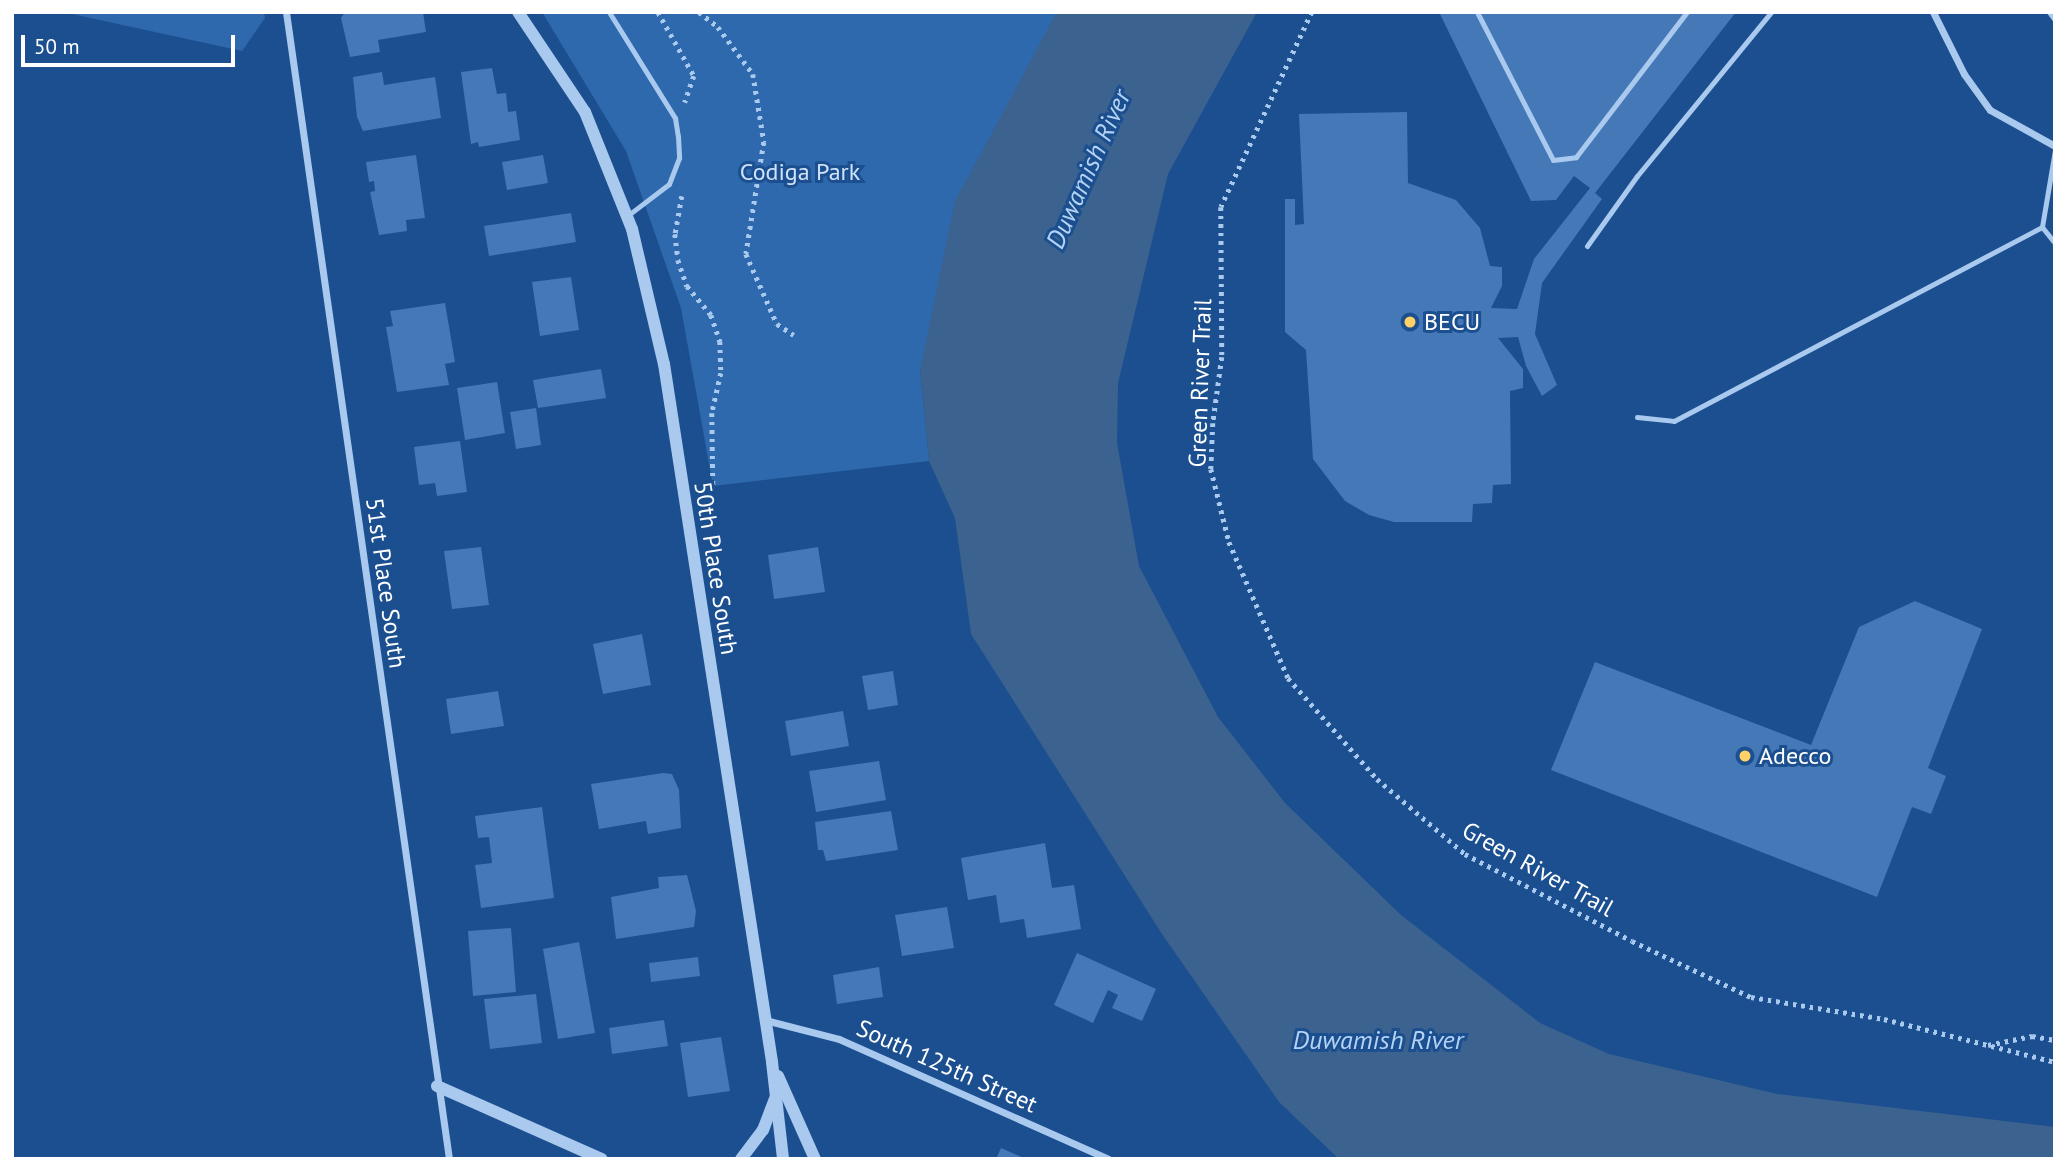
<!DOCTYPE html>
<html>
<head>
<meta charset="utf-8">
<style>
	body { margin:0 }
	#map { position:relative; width:2067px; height:1171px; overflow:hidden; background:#1b4f8f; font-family:"PT Sans",sans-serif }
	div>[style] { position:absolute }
	.green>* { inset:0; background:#2e69ad }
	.water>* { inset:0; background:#3c6290 }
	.building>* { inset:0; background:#4478b7 }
	.path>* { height:4.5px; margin-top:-2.25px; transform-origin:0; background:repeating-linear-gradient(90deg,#a9c9ee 0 3.5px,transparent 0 8.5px) }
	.service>* { height:5px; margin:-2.5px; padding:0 2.5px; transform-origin:2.5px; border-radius:2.5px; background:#a9c9ee }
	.minor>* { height:7px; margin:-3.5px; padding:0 3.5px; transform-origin:3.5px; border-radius:3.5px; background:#a9c9ee }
	.tertiary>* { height:12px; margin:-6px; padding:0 6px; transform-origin:6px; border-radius:6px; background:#a9c9ee }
	.dots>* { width:19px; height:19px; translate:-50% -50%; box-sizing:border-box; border:4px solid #1b4f8f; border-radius:50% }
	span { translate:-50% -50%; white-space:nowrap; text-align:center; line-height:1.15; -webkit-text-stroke:6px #1b4f8f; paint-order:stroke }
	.park-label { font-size:24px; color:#cfe3fa }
	.poi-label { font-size:24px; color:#fff }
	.left { translate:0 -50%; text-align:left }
	.street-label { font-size:24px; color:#fff }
	.water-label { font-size:26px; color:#b5d3f5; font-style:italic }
	.frame { position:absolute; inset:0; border:14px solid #fff; pointer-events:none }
	.scale { position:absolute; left:21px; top:35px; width:214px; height:32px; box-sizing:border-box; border:4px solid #fff; border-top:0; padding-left:9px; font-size:21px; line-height:24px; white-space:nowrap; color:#fff; -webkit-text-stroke:5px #1b4f8f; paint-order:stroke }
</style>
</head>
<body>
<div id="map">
	<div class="green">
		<div style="clip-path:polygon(63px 12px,264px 12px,265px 18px,242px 51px)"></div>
		<div style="clip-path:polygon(542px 12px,1057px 12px,920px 370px,929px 461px,713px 486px,681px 308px,626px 151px)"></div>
	</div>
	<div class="water">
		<div style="clip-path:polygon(1057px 12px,1257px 12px,1168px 174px,1118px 383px,1117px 443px,1139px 566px,1218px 717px,1285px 803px,1401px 915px,1540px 1023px,1609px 1054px,1777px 1094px,2055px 1127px,2055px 1159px,1339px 1159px,1279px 1102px,1162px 934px,971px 634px,955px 518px,929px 461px,920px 370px,955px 201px)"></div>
	</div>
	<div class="building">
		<div style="clip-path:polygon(345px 12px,423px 12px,426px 32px,378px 40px,380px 52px,350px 57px,341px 18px)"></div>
		<div style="clip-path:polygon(1439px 12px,1736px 12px,1595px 193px,1602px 199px,1542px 283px,1535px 334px,1557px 385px,1542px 396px,1526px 366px,1518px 337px,1498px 338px,1523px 369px,1523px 388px,1510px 391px,1511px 484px,1493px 485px,1492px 503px,1473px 504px,1472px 522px,1394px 522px,1369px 515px,1345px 501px,1313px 459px,1306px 350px,1285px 332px,1285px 199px,1295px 199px,1295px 225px,1304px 224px,1299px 114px,1407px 112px,1408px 183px,1456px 200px,1480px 228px,1490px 266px,1502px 267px,1502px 286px,1491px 308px,1517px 309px,1534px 259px,1590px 188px,1574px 176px,1556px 200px,1531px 201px)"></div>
		<div style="clip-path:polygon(492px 68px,497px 94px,506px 93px,508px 112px,516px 111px,520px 140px,479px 147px,478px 142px,471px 144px,461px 72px)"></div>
		<div style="clip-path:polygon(382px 72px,384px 85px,435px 77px,441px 118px,363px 131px,357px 117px,353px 77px)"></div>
		<div style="clip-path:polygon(416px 155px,425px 218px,406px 220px,407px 231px,379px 235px,370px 192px,375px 191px,374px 181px,369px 182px,366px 162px)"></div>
		<div style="clip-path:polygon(543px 155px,548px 183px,507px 190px,502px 162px)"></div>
		<div style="clip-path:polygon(571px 213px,576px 242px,489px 256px,484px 226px)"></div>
		<div style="clip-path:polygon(571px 277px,579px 330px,540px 336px,532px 282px)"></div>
		<div style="clip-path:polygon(445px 303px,455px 362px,445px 364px,449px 385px,397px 392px,386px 327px,393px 326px,390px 311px)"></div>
		<div style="clip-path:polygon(601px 369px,606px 398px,538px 408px,533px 380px)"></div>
		<div style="clip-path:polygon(497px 382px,505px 433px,465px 440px,457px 388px)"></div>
		<div style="clip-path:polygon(536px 408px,541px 445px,516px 449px,510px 412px)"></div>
		<div style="clip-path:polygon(460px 441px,467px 492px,437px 496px,435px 483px,419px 485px,414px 447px)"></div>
		<div style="clip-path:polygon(481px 547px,489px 605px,452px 609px,444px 551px)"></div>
		<div style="clip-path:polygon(818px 547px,825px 592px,774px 599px,768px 555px)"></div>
		<div style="clip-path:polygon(1915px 601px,1982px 629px,1928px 768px,1946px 776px,1931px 814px,1912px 807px,1877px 897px,1551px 770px,1595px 662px,1811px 745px,1859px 627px)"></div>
		<div style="clip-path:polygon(642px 634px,651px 685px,603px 694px,593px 644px)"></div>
		<div style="clip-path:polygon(893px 671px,898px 705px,868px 710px,862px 676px)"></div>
		<div style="clip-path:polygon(498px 691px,504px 726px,451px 734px,446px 699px)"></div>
		<div style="clip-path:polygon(843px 711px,849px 746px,791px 756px,785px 721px)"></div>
		<div style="clip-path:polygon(879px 761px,886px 800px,816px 812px,809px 771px)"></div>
		<div style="clip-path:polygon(663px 773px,672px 774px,679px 790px,681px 828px,648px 834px,646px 821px,599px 829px,591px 784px)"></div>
		<div style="clip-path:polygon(542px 807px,554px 898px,481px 908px,475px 865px,492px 863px,489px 837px,478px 838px,475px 816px)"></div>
		<div style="clip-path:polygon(891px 811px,898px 850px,826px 861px,823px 850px,818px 850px,815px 822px)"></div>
		<div style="clip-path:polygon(1045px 843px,1052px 888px,1074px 885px,1081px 929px,1027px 938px,1024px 919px,1000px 923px,996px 895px,968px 900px,961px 858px)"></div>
		<div style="clip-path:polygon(687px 875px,696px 911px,694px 927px,616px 939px,611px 897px,659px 888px,658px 877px)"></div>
		<div style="clip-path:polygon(947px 907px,954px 948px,902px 956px,895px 915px)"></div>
		<div style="clip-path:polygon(511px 928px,516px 992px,473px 996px,468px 931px)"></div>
		<div style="clip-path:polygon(579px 942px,595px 1033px,558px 1039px,543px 949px)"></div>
		<div style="clip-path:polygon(1077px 953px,1156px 989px,1142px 1021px,1112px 1008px,1118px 995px,1108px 990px,1093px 1023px,1054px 1005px)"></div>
		<div style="clip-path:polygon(698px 957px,700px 976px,651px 982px,649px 963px)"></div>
		<div style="clip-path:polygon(879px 967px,883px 997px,837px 1004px,833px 975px)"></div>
		<div style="clip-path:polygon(536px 994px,542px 1043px,490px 1049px,484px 999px)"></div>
		<div style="clip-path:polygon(664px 1020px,668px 1046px,612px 1054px,609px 1028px)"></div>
		<div style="clip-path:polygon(721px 1037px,730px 1091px,688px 1097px,680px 1043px)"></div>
		<div style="clip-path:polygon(1001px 1148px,1026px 1159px,996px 1159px)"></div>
	</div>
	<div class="path">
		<div style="left:658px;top:12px;width:73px;rotate:60.6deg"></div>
		<div style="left:694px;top:76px;width:28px;rotate:109deg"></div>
		<div style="left:699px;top:12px;width:24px;rotate:38deg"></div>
		<div style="left:718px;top:27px;width:59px;rotate:53.3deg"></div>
		<div style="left:753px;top:74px;width:69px;rotate:80.8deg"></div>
		<div style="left:764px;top:142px;width:113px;rotate:99.1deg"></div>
		<div style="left:746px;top:254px;width:77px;rotate:66.1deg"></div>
		<div style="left:777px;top:324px;width:20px;rotate:33deg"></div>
		<div style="left:1312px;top:12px;width:215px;rotate:115deg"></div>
		<div style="left:1221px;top:207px;width:150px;rotate:89.6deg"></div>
		<div style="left:1222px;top:357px;width:67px;rotate:97.8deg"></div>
		<div style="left:1213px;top:423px;width:46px;rotate:92.5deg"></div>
		<div style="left:1211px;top:469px;width:75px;rotate:76.1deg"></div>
		<div style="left:1229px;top:542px;width:148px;rotate:66.5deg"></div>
		<div style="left:1288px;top:678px;width:135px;rotate:48.6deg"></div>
		<div style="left:1377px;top:779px;width:116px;rotate:40.4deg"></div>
		<div style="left:1465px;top:854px;width:188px;rotate:27.5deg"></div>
		<div style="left:1632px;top:941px;width:132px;rotate:25.2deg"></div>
		<div style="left:1751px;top:997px;width:135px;rotate:9.4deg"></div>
		<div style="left:1884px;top:1019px;width:176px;rotate:14.1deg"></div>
		<div style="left:682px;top:196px;width:39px;rotate:100deg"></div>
		<div style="left:675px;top:234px;width:26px;rotate:83deg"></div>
		<div style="left:678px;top:260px;width:28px;rotate:71deg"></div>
		<div style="left:687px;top:286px;width:38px;rotate:50deg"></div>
		<div style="left:711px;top:315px;width:28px;rotate:71deg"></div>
		<div style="left:720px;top:341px;width:32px;rotate:88deg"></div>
		<div style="left:721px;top:373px;width:41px;rotate:102.7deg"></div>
		<div style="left:712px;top:413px;width:73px;rotate:89.2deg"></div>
		<div style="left:713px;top:486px;width:16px;rotate:120deg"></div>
		<div style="left:1988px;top:1045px;width:45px;rotate:-11.6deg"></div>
		<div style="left:2032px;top:1036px;width:23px;rotate:10deg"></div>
	</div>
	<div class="service">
		<div style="left:609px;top:12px;width:125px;rotate:58.1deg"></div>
		<div style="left:675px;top:118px;width:18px;rotate:81deg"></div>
		<div style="left:678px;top:136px;width:22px;rotate:87deg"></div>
		<div style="left:679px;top:158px;width:28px;rotate:111deg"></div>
		<div style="left:669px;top:184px;width:53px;rotate:142.7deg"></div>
		<div style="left:1477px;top:12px;width:166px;rotate:62.8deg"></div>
		<div style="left:1553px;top:160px;width:23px;rotate:-7deg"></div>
		<div style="left:1576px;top:157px;width:183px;rotate:-52.6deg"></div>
		<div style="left:2049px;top:12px;width:10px;rotate:53deg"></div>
		<div style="left:2055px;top:150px;width:78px;rotate:99.6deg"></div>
		<div style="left:2042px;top:227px;width:21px;rotate:51deg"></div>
		<div style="left:1587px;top:246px;width:86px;rotate:-54.5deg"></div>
		<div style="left:1637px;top:176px;width:212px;rotate:-50.7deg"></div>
		<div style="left:1637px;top:417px;width:37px;rotate:6deg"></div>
		<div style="left:1674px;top:421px;width:416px;rotate:-27.8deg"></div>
	</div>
	<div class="minor">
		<div style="left:286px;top:12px;width:1159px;rotate:81.91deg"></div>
		<div style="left:1933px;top:12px;width:69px;rotate:63.4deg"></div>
		<div style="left:1964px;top:74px;width:44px;rotate:54.2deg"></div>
		<div style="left:1990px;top:110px;width:74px;rotate:29deg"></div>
		<div style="left:765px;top:1020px;width:76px;rotate:14.4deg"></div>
		<div style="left:839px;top:1039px;width:295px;rotate:24deg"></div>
	</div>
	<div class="tertiary">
		<div style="left:518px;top:12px;width:120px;rotate:56.2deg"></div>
		<div style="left:585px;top:112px;width:126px;rotate:68.1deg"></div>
		<div style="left:632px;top:229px;width:139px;rotate:76.7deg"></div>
		<div style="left:664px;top:364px;width:706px;rotate:81.2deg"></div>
		<div style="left:772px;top:1062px;width:98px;rotate:83.5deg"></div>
		<div style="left:778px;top:1076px;width:91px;rotate:66deg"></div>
		<div style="left:437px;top:1086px;width:180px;rotate:23.9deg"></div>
		<div style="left:741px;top:1159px;width:36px;rotate:-53deg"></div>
		<div style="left:763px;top:1130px;width:33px;rotate:-69deg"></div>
	</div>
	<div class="dots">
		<div style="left:1410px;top:322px;background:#ffd166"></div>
		<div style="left:1745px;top:756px;background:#ffd166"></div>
	</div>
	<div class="park-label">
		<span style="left:800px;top:172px">Codiga Park</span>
	</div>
	<div class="poi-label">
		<span class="left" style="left:1424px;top:322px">BECU</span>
		<span class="left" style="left:1759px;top:756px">Adecco</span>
	</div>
	<div class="street-label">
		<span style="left:1200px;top:383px;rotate:-88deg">Green River Trail</span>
		<span style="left:716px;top:568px;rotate:81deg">50th Place South</span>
		<span style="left:386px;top:583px;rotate:82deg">51st Place South</span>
		<span style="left:1538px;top:869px;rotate:29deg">Green River Trail</span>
		<span style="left:947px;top:1066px;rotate:24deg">South 125th Street</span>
	</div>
	<div class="water-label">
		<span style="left:1088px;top:169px;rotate:-66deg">Duwamish River</span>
		<span style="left:1378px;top:1040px">Duwamish River</span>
	</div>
	<div class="frame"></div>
	<div class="scale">50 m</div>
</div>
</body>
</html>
